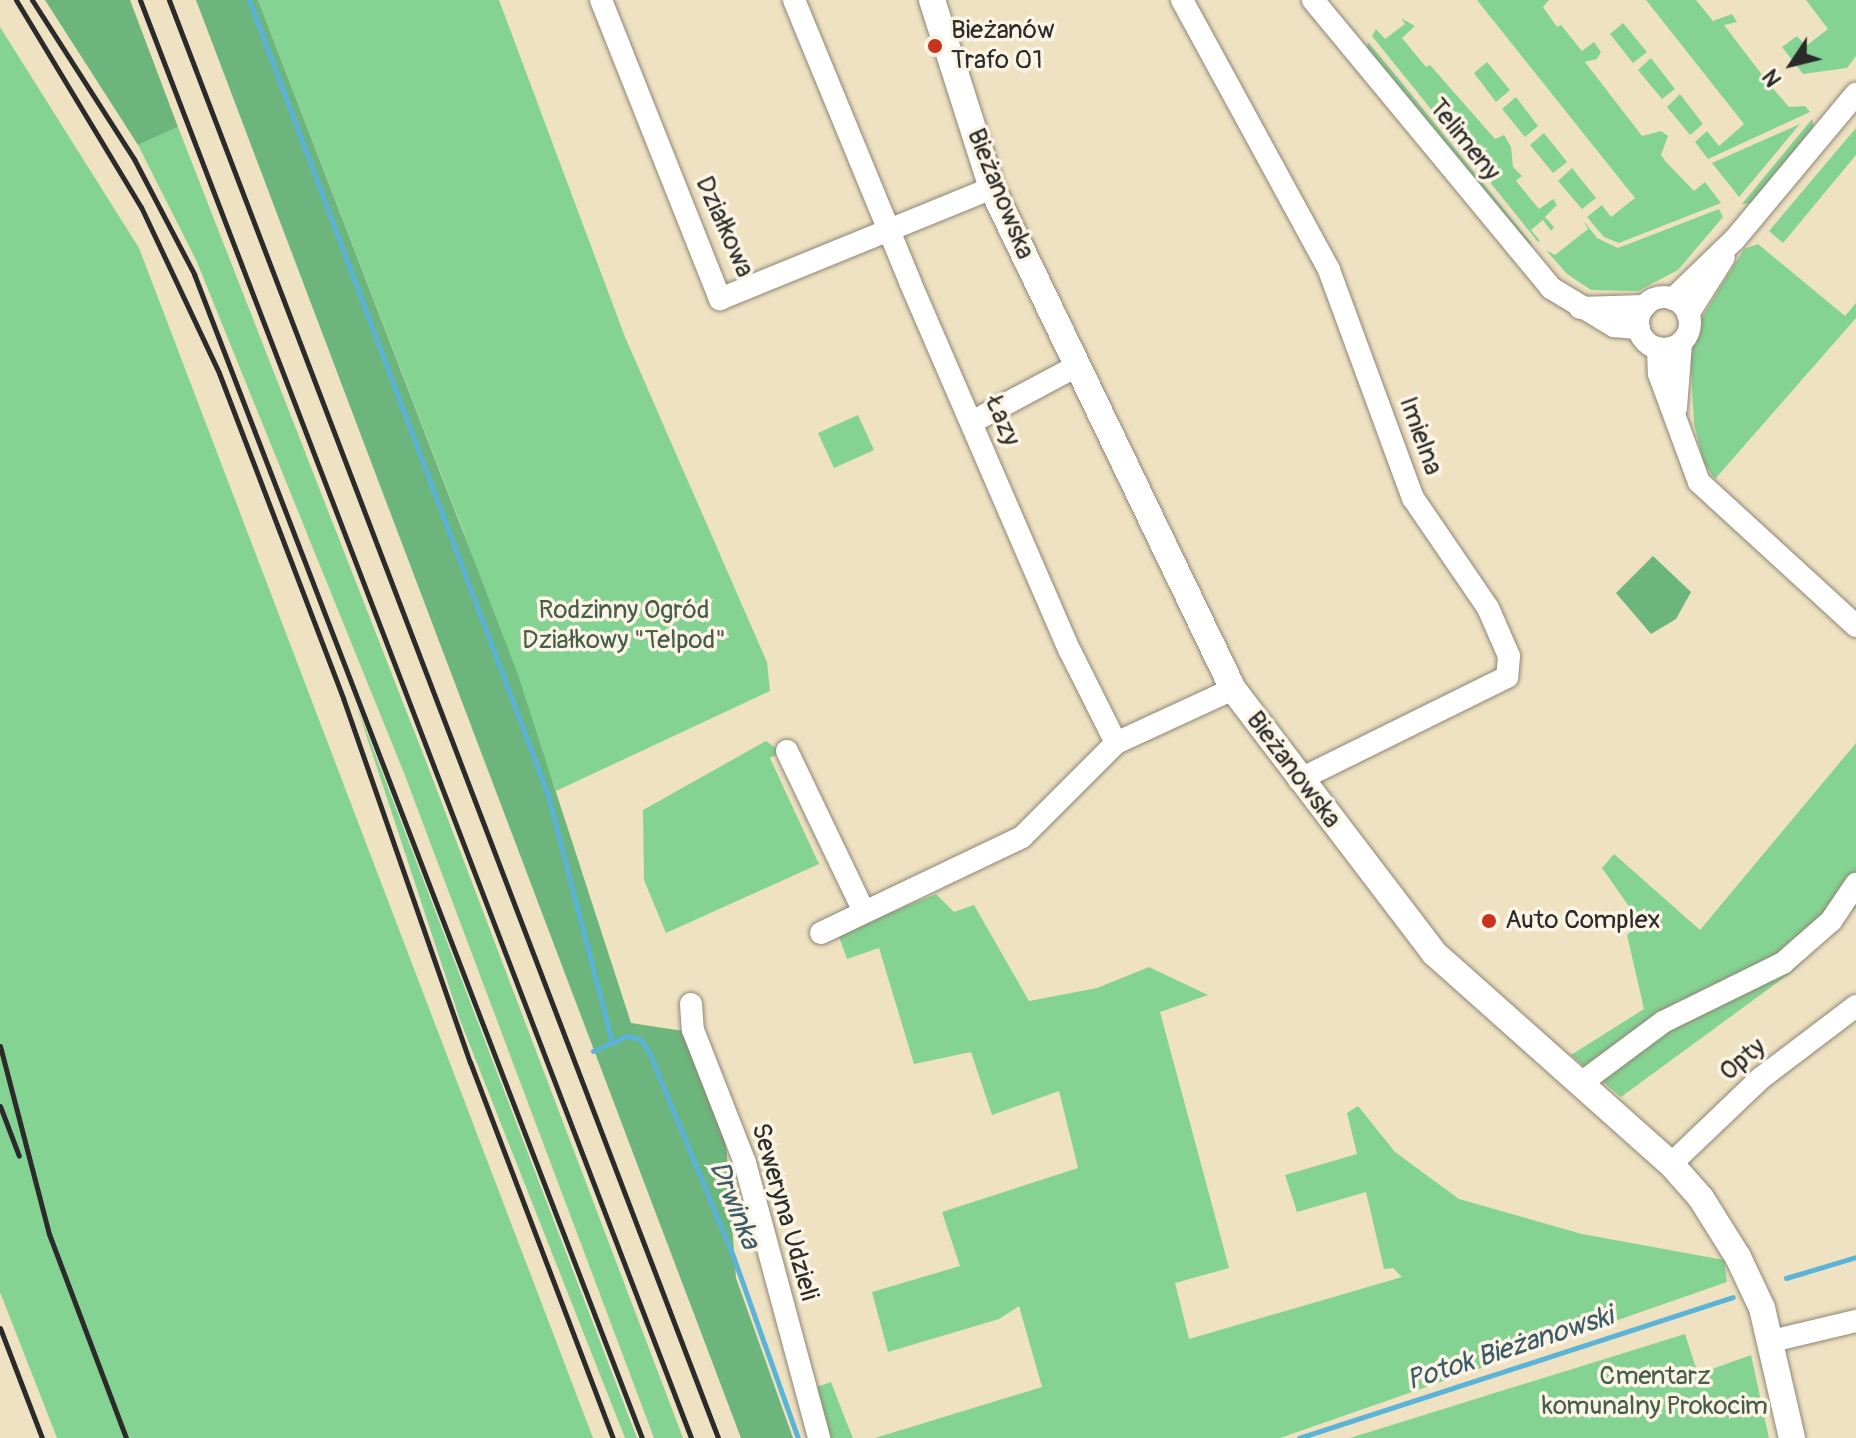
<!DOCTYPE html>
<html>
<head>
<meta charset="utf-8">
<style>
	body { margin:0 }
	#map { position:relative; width:1856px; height:1438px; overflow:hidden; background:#efe2c2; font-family:Pangolin,sans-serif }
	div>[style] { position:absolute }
	.green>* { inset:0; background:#85d392 }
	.forest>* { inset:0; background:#6cb57c }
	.stream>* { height:5px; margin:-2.5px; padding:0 2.5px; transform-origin:2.5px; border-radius:2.5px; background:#5bb3d8 }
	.roads { filter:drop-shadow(0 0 2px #8d8676) drop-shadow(0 0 2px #8d8676) }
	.minor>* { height:22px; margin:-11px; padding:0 11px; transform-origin:11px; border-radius:11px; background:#fff }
	.minor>.ring { margin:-11px; padding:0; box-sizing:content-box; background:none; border:22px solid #fff; border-radius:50% }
	.tertiary>* { height:26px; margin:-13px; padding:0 13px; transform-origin:13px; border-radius:13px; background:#fff }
	.rail>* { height:5px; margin:-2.5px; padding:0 2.5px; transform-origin:2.5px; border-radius:2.5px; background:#2b2b2b }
	.dots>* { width:22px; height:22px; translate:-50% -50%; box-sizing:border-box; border:4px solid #fcf5e5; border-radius:50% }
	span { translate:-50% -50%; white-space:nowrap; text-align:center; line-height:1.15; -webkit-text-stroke:7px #fcf5e5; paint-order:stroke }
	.poi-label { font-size:26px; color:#2b2b2b }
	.left { translate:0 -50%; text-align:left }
	.street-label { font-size:26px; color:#2b2b2b }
	.park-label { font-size:26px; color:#465d4a }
	.water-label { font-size:28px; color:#3c5b68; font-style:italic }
	.north { position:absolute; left:1752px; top:24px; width:80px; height:80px; -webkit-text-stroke:6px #fcf5e5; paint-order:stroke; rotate:235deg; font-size:22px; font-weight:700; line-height:32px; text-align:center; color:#2b2b2b }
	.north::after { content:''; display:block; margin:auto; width:28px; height:36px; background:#2b2b2b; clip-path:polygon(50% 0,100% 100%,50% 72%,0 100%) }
</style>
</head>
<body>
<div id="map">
	<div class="green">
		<div style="clip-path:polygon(258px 0,499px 0,625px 337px,767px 662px,770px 691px,556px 791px,462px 528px)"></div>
		<div style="clip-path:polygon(1477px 0,1549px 0,1543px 7px,1557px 27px,1561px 25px,1582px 51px,1594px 42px,1601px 52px,1597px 59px,1585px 62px,1642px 136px,1661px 131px,1668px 136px,1661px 155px,1667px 163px,1694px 191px,1705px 182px,1721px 203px,1619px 243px,1604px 237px,1587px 217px,1602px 205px,1611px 217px,1635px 198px)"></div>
		<div style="clip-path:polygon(1646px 0,1696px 0,1713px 21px,1732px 14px,1737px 22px,1724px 25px,1769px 84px,1789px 107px,1805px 106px,1810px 112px,1708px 159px,1695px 142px,1707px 131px,1719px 146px,1744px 124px)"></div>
		<div style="clip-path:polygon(1806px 0,1856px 0,1856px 56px,1847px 68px,1803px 74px,1782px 47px,1797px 36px,1806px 46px,1828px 29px)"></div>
		<div style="clip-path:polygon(1401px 18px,1415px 26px,1402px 38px,1426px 67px,1430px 65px,1495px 139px,1504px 135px,1511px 147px,1513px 167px,1522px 176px,1516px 181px,1539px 209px,1553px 199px,1557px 205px,1545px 217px,1554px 227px,1551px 231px,1543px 220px,1531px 230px,1540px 241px,1538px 242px,1372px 36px,1376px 29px,1385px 39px,1405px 24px)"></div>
		<div style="clip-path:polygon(1623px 23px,1647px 52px,1633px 63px,1610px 34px)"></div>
		<div style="clip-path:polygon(0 27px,139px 248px,593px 1438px,57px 1438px,0 1292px)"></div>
		<div style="clip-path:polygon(1368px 42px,1398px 78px,1532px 244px,1523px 245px,1366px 51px)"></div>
		<div style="clip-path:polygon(1651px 58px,1675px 89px,1662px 99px,1638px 70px)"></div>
		<div style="clip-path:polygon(1487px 62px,1510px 90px,1496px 102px,1474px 73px)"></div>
		<div style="clip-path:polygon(1680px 94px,1703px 124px,1690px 135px,1667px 107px)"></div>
		<div style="clip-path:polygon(1516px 97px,1538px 126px,1525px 137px,1502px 109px)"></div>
		<div style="clip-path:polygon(1812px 119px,1814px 127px,1753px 203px,1742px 204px)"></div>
		<div style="clip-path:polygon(1800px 124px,1739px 197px,1712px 163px)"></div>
		<div style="clip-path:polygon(178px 127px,427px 764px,683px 1438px,654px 1438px,404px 773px,197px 262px,138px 145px)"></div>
		<div style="clip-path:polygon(1856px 128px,1856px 155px,1783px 243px,1769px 231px)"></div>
		<div style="clip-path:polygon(1544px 133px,1567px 162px,1553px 173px,1530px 145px)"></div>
		<div style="clip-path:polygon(1572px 168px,1596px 198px,1582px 209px,1558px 181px)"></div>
		<div style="clip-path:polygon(1719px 209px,1723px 217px,1678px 270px,1638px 291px,1591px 290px,1567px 274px,1546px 250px,1555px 255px,1588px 229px,1583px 220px,1597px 238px,1618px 248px)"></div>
		<div style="clip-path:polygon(1758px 244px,1845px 316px,1856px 303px,1856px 318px,1715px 479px,1704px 463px,1694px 424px,1690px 351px,1701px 319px,1744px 249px)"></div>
		<div style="clip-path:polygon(858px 415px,874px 450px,834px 468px,818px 433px)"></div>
		<div style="clip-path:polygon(356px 704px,637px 1438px,625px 1438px,460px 1020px)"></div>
		<div style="clip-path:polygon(766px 741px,781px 752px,770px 758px,819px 864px,666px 933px,644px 880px,643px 810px)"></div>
		<div style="clip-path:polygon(1856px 743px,1856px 907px,1793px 971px,1621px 1097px,1571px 1055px,1644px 1009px,1627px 935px,1640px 922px,1602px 868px,1614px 854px,1700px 930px)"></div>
		<div style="clip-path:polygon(936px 894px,954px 912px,974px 905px,1029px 1001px,1097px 988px,1149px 967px,1208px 995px,1160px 1012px,1229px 1268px,1175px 1283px,1189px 1339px,1402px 1277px,1393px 1268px,1384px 1269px,1366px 1192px,1297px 1212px,1285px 1175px,1357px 1154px,1347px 1113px,1358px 1106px,1395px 1152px,1459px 1199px,1582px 1234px,1724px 1260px,1727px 1282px,1280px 1438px,875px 1438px,1042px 1387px,1019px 1306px,999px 1319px,888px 1352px,872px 1292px,960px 1266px,942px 1212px,1078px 1168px,1059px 1091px,992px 1115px,971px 1052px,914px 1064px,879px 948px,847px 959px,838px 934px)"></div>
		<div style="clip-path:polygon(1685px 1334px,1698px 1374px,1751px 1355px,1769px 1438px,1350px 1438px)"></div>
		<div style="clip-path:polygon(831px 1382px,846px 1421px,853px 1438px,825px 1438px,808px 1390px)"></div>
	</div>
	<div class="forest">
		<div style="clip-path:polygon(45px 0,130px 0,178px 127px,138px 145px)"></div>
		<div style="clip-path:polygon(196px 0,258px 0,517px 672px,631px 1023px,683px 1031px,726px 1143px,736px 1278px,793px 1438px,741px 1438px)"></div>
		<div style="clip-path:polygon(1653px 556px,1691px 592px,1676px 619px,1651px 634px,1616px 593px)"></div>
	</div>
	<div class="stream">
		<div style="left:249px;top:0;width:849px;rotate:69.39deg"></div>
		<div style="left:548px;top:795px;width:255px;rotate:75.5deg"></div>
		<div style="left:593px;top:1051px;width:37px;rotate:-24deg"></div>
		<div style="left:627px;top:1036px;width:13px;rotate:13deg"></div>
		<div style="left:640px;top:1039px;width:16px;rotate:55deg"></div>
		<div style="left:649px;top:1052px;width:217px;rotate:67.6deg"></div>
		<div style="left:732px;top:1253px;width:196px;rotate:70.4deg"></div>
		<div style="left:1786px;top:1278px;width:73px;rotate:-16.7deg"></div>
		<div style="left:1299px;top:1438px;width:456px;rotate:-18deg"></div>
	</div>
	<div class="roads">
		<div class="minor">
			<div style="left:601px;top:0;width:322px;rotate:68.3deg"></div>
			<div style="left:720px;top:299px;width:294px;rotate:-22.2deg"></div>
			<div style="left:794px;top:0;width:305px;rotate:67.6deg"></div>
			<div style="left:910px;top:282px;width:402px;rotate:66.6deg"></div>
			<div style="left:1070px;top:651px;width:103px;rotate:63.4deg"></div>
			<div style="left:1116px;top:743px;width:129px;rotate:-24.8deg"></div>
			<div style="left:1182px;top:0;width:307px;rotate:61.4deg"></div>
			<div style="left:1329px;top:270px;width:243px;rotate:69.8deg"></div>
			<div style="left:1413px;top:498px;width:133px;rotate:55.7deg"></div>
			<div style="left:1488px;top:608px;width:52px;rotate:66.4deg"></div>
			<div style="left:1509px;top:656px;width:21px;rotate:95deg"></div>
			<div style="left:1507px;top:677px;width:232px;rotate:153.7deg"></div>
			<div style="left:1313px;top:0;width:374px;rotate:50.4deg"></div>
			<div style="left:1551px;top:288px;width:74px;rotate:31.1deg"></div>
			<div style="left:1614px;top:326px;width:25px;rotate:5deg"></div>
			<div class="ring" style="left:1638px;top:297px;width:30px;height:30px"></div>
			<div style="left:1673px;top:299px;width:86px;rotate:-44.1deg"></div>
			<div style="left:1735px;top:239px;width:189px;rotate:-50.2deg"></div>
			<div style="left:1580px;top:308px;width:65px;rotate:-1.8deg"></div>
			<div style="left:1688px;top:314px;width:67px;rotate:-57.7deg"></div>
			<div style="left:1658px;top:349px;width:25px;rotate:88deg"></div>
			<div style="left:1659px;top:374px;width:115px;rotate:69.7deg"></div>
			<div style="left:1699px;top:482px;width:213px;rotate:42.5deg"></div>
			<div style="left:1676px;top:408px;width:65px;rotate:-85.6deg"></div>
			<div style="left:972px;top:422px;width:117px;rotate:-28.1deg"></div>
			<div style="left:787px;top:751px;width:178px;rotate:64.4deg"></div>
			<div style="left:821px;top:933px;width:223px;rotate:-25.5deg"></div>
			<div style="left:1022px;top:837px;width:133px;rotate:-45deg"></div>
			<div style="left:691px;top:1004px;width:26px;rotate:86deg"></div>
			<div style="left:693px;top:1030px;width:143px;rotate:68.6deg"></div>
			<div style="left:745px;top:1163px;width:285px;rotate:74.9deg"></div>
			<div style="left:1581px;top:1083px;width:102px;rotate:-36.6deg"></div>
			<div style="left:1663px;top:1022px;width:134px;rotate:-26.2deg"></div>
			<div style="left:1783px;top:963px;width:64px;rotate:-41.2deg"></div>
			<div style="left:1831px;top:921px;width:45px;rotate:-56deg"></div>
			<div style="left:1671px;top:1164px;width:124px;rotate:-43.7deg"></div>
			<div style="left:1761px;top:1078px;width:119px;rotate:-37.2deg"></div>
			<div style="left:1772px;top:1341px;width:86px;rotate:-13.4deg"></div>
		</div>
		<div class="tertiary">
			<div style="left:932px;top:0;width:197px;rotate:72.3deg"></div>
			<div style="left:992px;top:188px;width:556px;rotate:64.31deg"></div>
			<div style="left:1233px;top:689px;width:332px;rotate:52.7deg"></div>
			<div style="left:1434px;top:953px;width:317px;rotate:41.7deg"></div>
			<div style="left:1671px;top:1164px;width:45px;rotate:48.6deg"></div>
			<div style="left:1701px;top:1198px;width:70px;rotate:57.9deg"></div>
			<div style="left:1738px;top:1257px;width:56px;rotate:64.8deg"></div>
			<div style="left:1762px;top:1308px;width:133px;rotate:77deg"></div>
		</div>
	</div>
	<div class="rail">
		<div style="left:16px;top:0;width:242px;rotate:58.9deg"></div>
		<div style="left:141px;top:207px;width:183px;rotate:64.8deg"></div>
		<div style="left:219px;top:373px;width:348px;rotate:69.1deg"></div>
		<div style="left:343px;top:698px;width:386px;rotate:70.8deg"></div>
		<div style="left:470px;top:1062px;width:402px;rotate:69.2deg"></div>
		<div style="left:32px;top:0;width:189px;rotate:57.3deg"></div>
		<div style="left:134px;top:159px;width:130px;rotate:62.4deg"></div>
		<div style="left:194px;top:274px;width:1247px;rotate:68.95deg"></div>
		<div style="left:140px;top:0;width:1540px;rotate:69.03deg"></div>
		<div style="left:169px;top:0;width:1539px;rotate:69.1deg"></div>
		<div style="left:0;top:1046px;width:194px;rotate:75.4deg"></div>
		<div style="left:49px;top:1234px;width:218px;rotate:69.3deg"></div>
		<div style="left:0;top:1106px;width:53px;rotate:69.2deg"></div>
		<div style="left:0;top:1328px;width:118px;rotate:69.1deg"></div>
	</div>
	<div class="dots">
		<div style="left:935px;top:46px;background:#c8321e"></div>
		<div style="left:1489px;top:921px;background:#c8321e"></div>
	</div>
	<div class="poi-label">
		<span class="left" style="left:951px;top:46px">Bieżanów<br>Trafo 01</span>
		<span class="left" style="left:1505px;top:921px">Auto Complex</span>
	</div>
	<div class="street-label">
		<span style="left:1464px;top:140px;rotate:51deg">Telimeny</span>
		<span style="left:1000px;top:194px;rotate:68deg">Bieżanowska</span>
		<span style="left:724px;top:227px;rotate:66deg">Działkowa</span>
		<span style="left:1002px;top:421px;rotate:67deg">Łazy</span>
		<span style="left:1420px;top:436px;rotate:70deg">Imielna</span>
		<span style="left:1293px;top:770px;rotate:53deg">Bieżanowska</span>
		<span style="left:1743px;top:1060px;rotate:-40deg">Opty</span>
		<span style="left:784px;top:1212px;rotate:74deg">Seweryna Udzieli</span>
	</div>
	<div class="park-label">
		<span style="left:624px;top:626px">Rodzinny Ogród<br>Działkowy "Telpod"</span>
		<span style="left:1655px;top:1392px">Cmentarz<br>komunalny Prokocim</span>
	</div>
	<div class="water-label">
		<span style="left:734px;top:1205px;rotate:68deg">Drwinka</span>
		<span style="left:1510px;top:1349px;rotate:-18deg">Potok Bieżanowski</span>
	</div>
	<div class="north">N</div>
</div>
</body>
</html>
